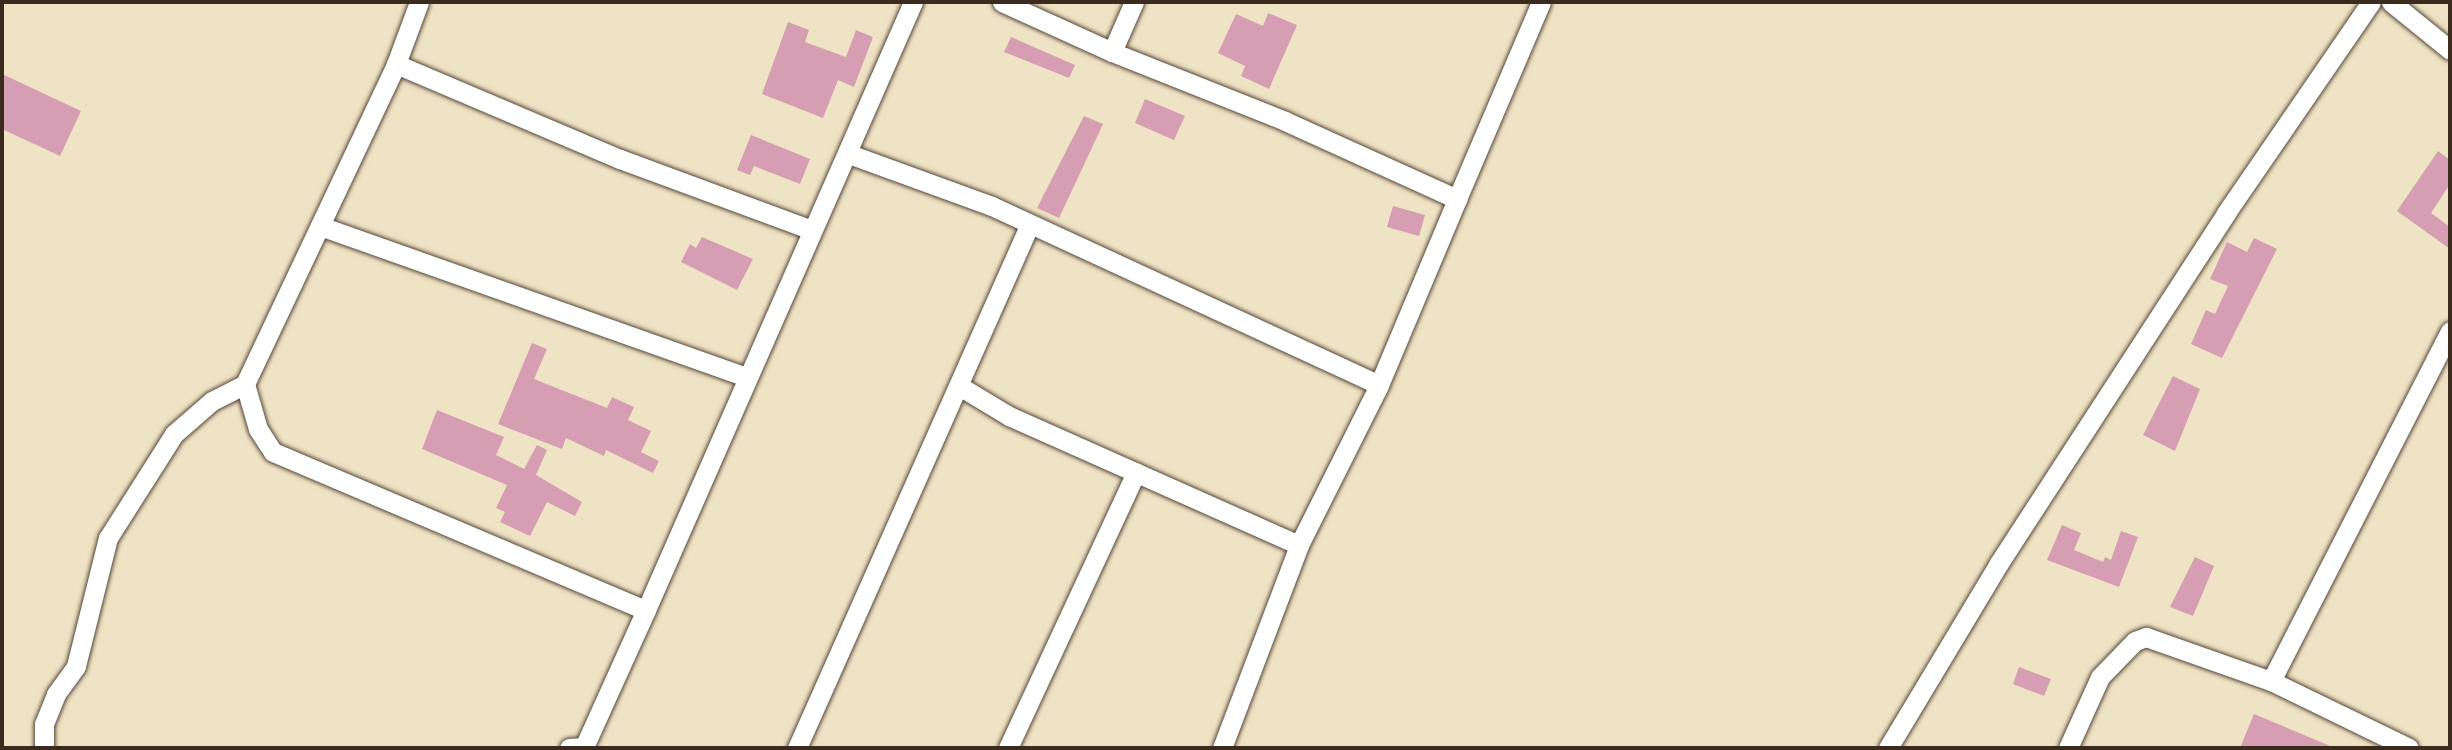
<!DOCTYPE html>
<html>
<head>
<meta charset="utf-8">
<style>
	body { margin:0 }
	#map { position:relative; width:2452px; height:750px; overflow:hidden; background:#efe3c5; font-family:Itim,sans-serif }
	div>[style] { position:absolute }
	.building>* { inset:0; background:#d59eb2 }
	.roads { filter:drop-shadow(0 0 2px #564637) drop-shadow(0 0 2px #564637) }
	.minor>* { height:19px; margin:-9.5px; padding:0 9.5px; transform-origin:9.5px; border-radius:9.5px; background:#fff }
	span { translate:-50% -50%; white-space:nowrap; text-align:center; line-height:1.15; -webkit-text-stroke:5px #fbf7ec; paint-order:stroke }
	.frame { position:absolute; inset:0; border:4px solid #3b2a1e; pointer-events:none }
</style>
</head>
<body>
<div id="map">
	<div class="building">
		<div style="clip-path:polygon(1268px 13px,1297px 25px,1269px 89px,1241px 76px,1245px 66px,1218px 53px,1236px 14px,1263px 26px)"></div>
		<div style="clip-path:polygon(788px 22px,809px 30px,805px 42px,846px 57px,856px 30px,873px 37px,854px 87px,838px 80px,823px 118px,762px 94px)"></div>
		<div style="clip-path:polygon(1011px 37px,1075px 65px,1069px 78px,1004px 52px)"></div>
		<div style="clip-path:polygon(2px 74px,81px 111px,60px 156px,2px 129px)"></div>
		<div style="clip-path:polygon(1145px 99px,1185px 116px,1174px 140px,1135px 123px)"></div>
		<div style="clip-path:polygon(1084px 116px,1103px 124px,1059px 218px,1037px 208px)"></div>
		<div style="clip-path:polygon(751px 135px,810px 159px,800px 184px,754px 166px,750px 175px,737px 170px)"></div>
		<div style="clip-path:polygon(2438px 151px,2450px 160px,2450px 184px,2431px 213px,2450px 227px,2450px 249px,2397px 211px)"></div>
		<div style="clip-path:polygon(1393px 206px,1425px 215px,1419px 236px,1387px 227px)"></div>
		<div style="clip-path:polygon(702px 237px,753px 259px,737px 290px,681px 262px,690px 244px,696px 248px)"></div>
		<div style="clip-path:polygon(2254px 238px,2277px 249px,2222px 358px,2191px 344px,2206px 310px,2215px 314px,2228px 286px,2210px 279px,2227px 242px,2247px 252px)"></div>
		<div style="clip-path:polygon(532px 343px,547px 349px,534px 379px,607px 408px,612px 397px,634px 407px,628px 420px,651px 431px,641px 452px,659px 461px,653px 473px,606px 450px,604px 456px,566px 438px,562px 449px,498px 424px)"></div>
		<div style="clip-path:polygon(2173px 376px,2200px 389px,2175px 451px,2143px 435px)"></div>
		<div style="clip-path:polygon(437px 410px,504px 437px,496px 455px,524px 469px,537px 445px,547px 450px,536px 475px,582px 502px,575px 516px,547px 502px,530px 536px,500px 522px,505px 512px,496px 508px,507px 485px,422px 449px)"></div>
		<div style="clip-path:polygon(2062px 525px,2081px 533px,2074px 550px,2103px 562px,2105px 557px,2111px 560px,2121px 531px,2138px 537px,2119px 587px,2047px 560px)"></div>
		<div style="clip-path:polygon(2195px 557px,2214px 566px,2193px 616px,2170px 607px)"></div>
		<div style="clip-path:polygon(2019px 667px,2051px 679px,2044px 696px,2013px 684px)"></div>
		<div style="clip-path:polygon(2254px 714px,2335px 748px,2240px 748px)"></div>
	</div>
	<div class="roads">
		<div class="minor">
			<div style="left:1002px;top:2px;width:121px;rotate:24.4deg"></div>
			<div style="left:1112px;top:52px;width:55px;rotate:-66.3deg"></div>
			<div style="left:2391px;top:2px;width:76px;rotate:39.1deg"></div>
			<div style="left:1112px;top:52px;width:186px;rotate:21.7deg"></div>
			<div style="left:1285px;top:121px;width:189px;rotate:24.4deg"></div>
			<div style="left:1457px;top:199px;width:214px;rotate:-66.9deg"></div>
			<div style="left:396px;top:64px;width:243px;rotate:23deg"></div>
			<div style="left:620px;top:159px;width:205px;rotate:20.3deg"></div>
			<div style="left:849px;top:154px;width:152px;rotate:20deg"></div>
			<div style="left:992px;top:206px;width:426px;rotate:24.8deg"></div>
			<div style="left:320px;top:226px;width:453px;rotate:19.5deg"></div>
			<div style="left:245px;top:384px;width:47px;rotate:73.9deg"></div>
			<div style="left:258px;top:429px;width:27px;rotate:57deg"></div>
			<div style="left:273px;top:452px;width:405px;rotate:23deg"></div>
			<div style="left:646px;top:610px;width:150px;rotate:114.3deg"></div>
			<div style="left:584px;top:747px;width:15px;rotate:176deg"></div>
			<div style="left:961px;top:387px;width:56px;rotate:31.1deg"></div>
			<div style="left:1009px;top:416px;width:317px;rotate:24deg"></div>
			<div style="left:1299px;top:545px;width:179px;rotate:-63.4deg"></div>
			<div style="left:1379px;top:385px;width:202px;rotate:-67.2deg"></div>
			<div style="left:646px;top:610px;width:664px;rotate:-66.29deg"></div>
			<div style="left:2271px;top:681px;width:393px;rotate:-62.9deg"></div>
			<div style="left:44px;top:748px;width:24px;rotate:-90deg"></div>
			<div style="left:44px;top:724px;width:32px;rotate:-68deg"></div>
			<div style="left:56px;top:694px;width:34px;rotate:-54deg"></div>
			<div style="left:76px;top:666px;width:132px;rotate:-76deg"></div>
			<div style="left:108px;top:538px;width:123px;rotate:-57.6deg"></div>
			<div style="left:174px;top:434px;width:50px;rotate:-41deg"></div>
			<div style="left:212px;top:401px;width:37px;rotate:-27deg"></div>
			<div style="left:245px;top:384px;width:354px;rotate:-64.7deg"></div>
			<div style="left:396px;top:64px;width:66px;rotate:-69.6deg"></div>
			<div style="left:797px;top:748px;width:571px;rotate:-66.04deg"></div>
			<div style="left:1008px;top:748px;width:304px;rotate:-65.1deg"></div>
			<div style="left:1222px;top:748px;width:217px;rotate:-69.2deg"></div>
			<div style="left:1888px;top:748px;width:216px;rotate:-59deg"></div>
			<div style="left:1999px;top:563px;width:417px;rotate:-57deg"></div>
			<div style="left:2226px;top:213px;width:256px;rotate:-55.5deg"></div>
			<div style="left:2068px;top:748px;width:78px;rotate:-65.7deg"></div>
			<div style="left:2100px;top:677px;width:50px;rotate:-45.8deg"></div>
			<div style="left:2135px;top:641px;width:12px;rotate:-20deg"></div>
			<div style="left:2146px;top:637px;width:133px;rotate:19.4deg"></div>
			<div style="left:2271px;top:681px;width:153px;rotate:25.9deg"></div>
		</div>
	</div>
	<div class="frame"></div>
</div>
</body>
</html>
